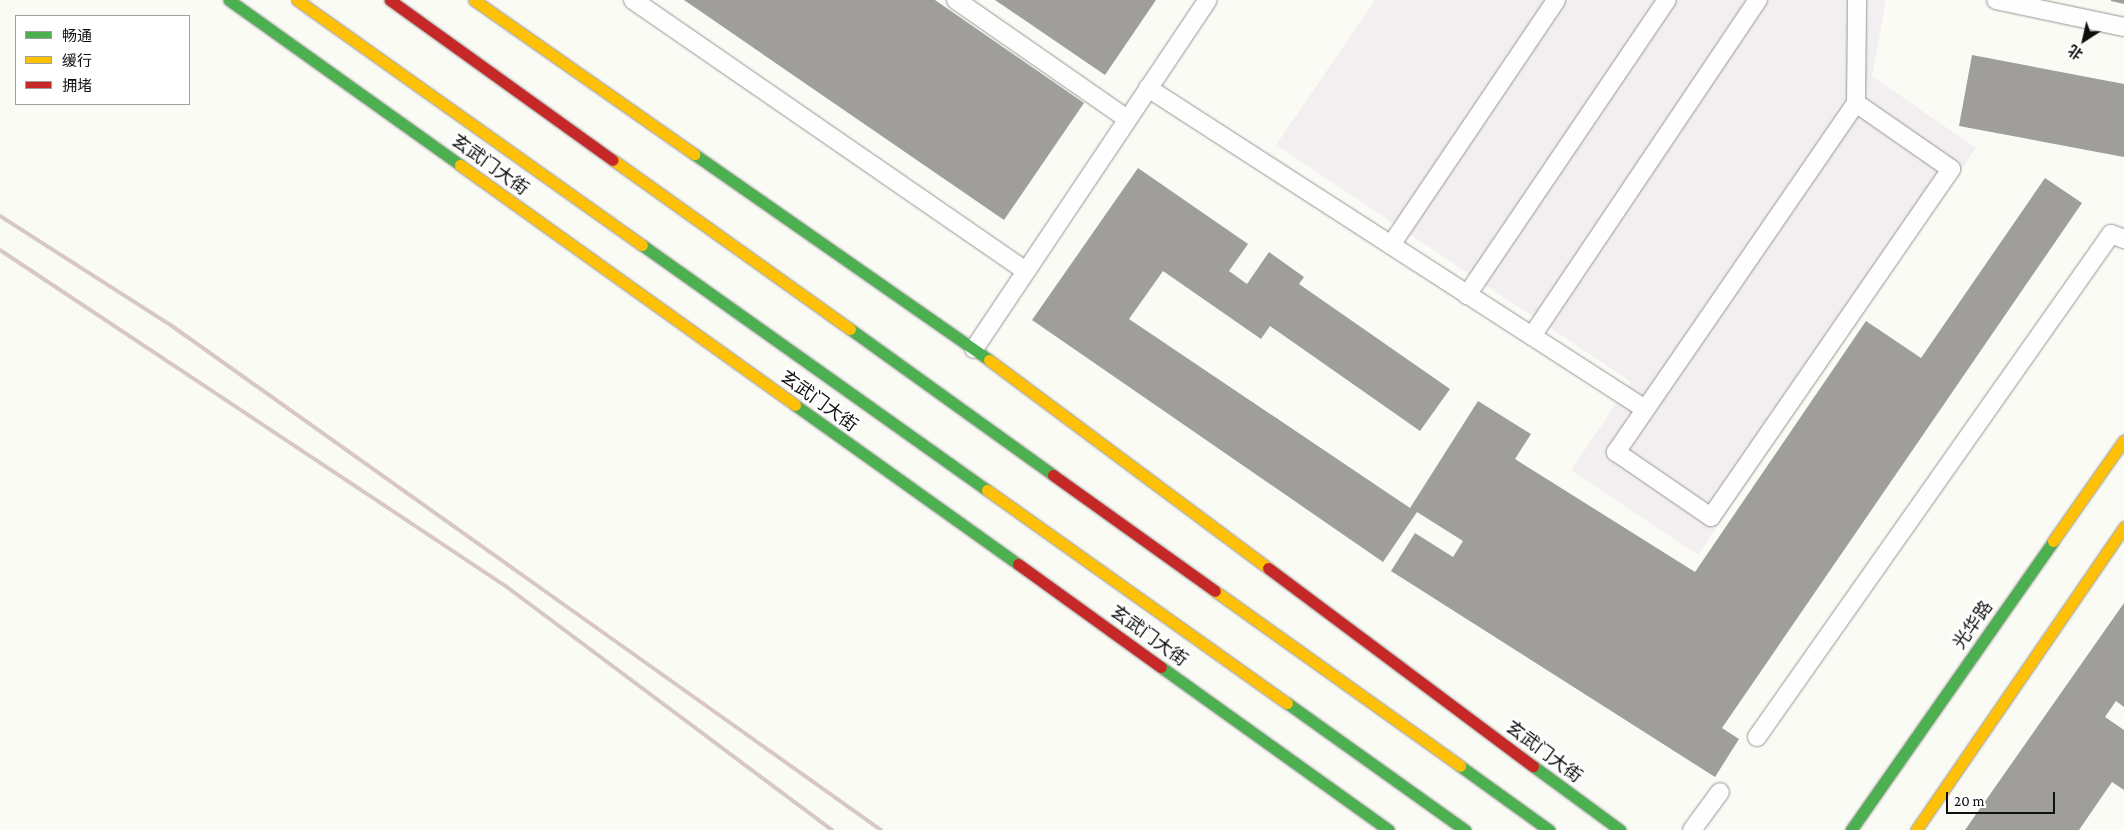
<!DOCTYPE html>
<html>
<head>
<meta charset="utf-8">
<style>
	body { margin:0 }
	#map { position:relative; width:2124px; height:830px; overflow:hidden; background:#fbfbf5; font-family:"Crimson Pro","Noto Sans SC",serif }
	div>[style] { position:absolute }
	.industrial>* { inset:0; background:#f3eff1 }
	.building>* { inset:0; background:#9f9e9a }
	.roads { filter:drop-shadow(0 0 1px #959593) drop-shadow(0 0 1px #959593) }
	.lane>* { height:18px; margin:-9px; padding:0 9px; transform-origin:9px; border-radius:9px; background:#fefefe }
	.fast>* { height:11px; margin:-5.5px; padding:0 5.5px; transform-origin:5.5px; border-radius:5.5px; background:#4caf50 }
	.slow>* { height:11px; margin:-5.5px; padding:0 5.5px; transform-origin:5.5px; border-radius:5.5px; background:#ffc107 }
	.jam>* { height:11px; margin:-5.5px; padding:0 5.5px; transform-origin:5.5px; border-radius:5.5px; background:#c62828 }
	.rail>* { height:4px; margin:-2px; padding:0 2px; transform-origin:2px; border-radius:2px; background:#d7c7c6 }
	span { translate:-50% -50%; white-space:nowrap; text-align:center; line-height:1.15; -webkit-text-stroke:5px #fff; paint-order:stroke }
	.street-label { font-size:18px; color:#0f0f0f }
	.legend { position:absolute; left:15px; top:15px; width:175px; height:90px; box-sizing:border-box; background:#fff; border:1px solid #9f9f9f; margin:0; padding:6px 9px; list-style:none; font-size:15px; color:#0f0f0f }
	.legend li { display:flex; align-items:center; gap:10px; height:25px }
	.legend b { width:25px; border:1px solid #9f9f9f }
	.north { position:absolute; left:2059px; top:15px; width:50px; height:50px; -webkit-text-stroke:4px #fff; paint-order:stroke; rotate:215deg; font-size:14px; font-weight:700; line-height:20px; text-align:center; color:#0f0f0f }
	.north::after { content:''; display:block; margin:auto; width:18px; height:22px; background:#0f0f0f; clip-path:polygon(50% 0,100% 100%,50% 72%,0 100%) }
	.scale { position:absolute; left:1946px; top:792px; width:109px; height:22px; box-sizing:border-box; border:2px solid #0f0f0f; border-top:0; padding-left:6px; font-size:15px; line-height:18px; white-space:nowrap; color:#0f0f0f; -webkit-text-stroke:4px #fff; paint-order:stroke }
</style>
</head>
<body>
<div id="map">
	<div class="industrial">
		<div style="clip-path:polygon(1375px 0,1886px 0,1872px 76px,1976px 148px,1698px 555px,1571px 470px,1631px 382px,1276px 145px)"></div>
	</div>
	<div class="building">
		<div style="clip-path:polygon(684px 0,935px 0,1084px 103px,1004px 220px)"></div>
		<div style="clip-path:polygon(995px 0,1156px 0,1105px 75px)"></div>
		<div style="clip-path:polygon(2111px 0,2124px 0,2124px 4px,2111px 1px)"></div>
		<div style="clip-path:polygon(1972px 55px,2124px 84px,2124px 157px,1959px 126px)"></div>
		<div style="clip-path:polygon(1138px 168px,1248px 244px,1229px 271px,1247px 284px,1269px 252px,1304px 277px,1299px 284px,1450px 389px,1420px 431px,1270px 326px,1261px 339px,1163px 271px,1129px 319px,1410px 508px,1478px 401px,1531px 434px,1515px 459px,1695px 572px,1866px 321px,1921px 358px,2045px 178px,2082px 203px,1722px 728px,1739px 739px,1715px 777px,1391px 571px,1415px 533px,1453px 557px,1463px 541px,1417px 512px,1383px 562px,1032px 320px)"></div>
		<div style="clip-path:polygon(2124px 603px,2124px 707px,2116px 701px,2105px 717px,2124px 730px,2124px 790px,2112px 782px,2079px 830px,1965px 830px)"></div>
	</div>
	<div class="roads">
		<div class="lane">
			<div style="left:633px;top:0;width:477px;rotate:34.6deg"></div>
			<div style="left:956px;top:0;width:208px;rotate:34.8deg"></div>
			<div style="left:1996px;top:0;width:131px;rotate:11.9deg"></div>
			<div style="left:1148px;top:88px;width:592px;rotate:32.86deg"></div>
			<div style="left:1856px;top:103px;width:424px;rotate:124.5deg"></div>
			<div style="left:1616px;top:452px;width:115px;rotate:34.4deg"></div>
			<div style="left:1711px;top:517px;width:423px;rotate:-55.4deg"></div>
			<div style="left:1951px;top:169px;width:116px;rotate:-145.2deg"></div>
			<div style="left:1856px;top:103px;width:103px;rotate:-89.4deg"></div>
			<div style="left:1391px;top:245px;width:295px;rotate:-56deg"></div>
			<div style="left:1467px;top:295px;width:356px;rotate:-55.9deg"></div>
			<div style="left:1532px;top:336px;width:405px;rotate:-56.1deg"></div>
			<div style="left:974px;top:349px;width:420px;rotate:-56.2deg"></div>
			<div style="left:1757px;top:737px;width:615px;rotate:-54.86deg"></div>
			<div style="left:2111px;top:234px;width:14px;rotate:21deg"></div>
			<div style="left:1692px;top:830px;width:47px;rotate:-53.6deg"></div>
		</div>
		<div class="fast">
			<div style="left:229px;top:0;width:284px;rotate:35.5deg"></div>
			<div style="left:694px;top:154px;width:360px;rotate:34.9deg"></div>
			<div style="left:642px;top:245px;width:423px;rotate:35.4deg"></div>
			<div style="left:850px;top:329px;width:250px;rotate:35.7deg"></div>
			<div style="left:795px;top:405px;width:274px;rotate:35.5deg"></div>
			<div style="left:1161px;top:667px;width:280px;rotate:35.6deg"></div>
			<div style="left:1287px;top:703px;width:219px;rotate:35.5deg"></div>
			<div style="left:1460px;top:766px;width:110px;rotate:35.7deg"></div>
			<div style="left:1533px;top:766px;width:108px;rotate:36.3deg"></div>
			<div style="left:1851px;top:830px;width:353px;rotate:-55deg"></div>
		</div>
		<div class="slow">
			<div style="left:297px;top:0;width:423px;rotate:35.4deg"></div>
			<div style="left:474px;top:0;width:269px;rotate:35deg"></div>
			<div style="left:613px;top:160px;width:291px;rotate:35.5deg"></div>
			<div style="left:460px;top:165px;width:412px;rotate:35.6deg"></div>
			<div style="left:989px;top:360px;width:348px;rotate:36.7deg"></div>
			<div style="left:987px;top:490px;width:368px;rotate:35.4deg"></div>
			<div style="left:2053px;top:541px;width:123px;rotate:-54.9deg"></div>
			<div style="left:1215px;top:591px;width:301px;rotate:35.5deg"></div>
			<div style="left:1916px;top:830px;width:368px;rotate:-55.5deg"></div>
		</div>
		<div class="jam">
			<div style="left:390px;top:0;width:274px;rotate:35.7deg"></div>
			<div style="left:1053px;top:475px;width:199px;rotate:35.6deg"></div>
			<div style="left:1018px;top:564px;width:176px;rotate:35.8deg"></div>
			<div style="left:1268px;top:568px;width:331px;rotate:36.8deg"></div>
		</div>
	</div>
	<div class="rail">
		<div style="left:0;top:216px;width:204px;rotate:32.6deg"></div>
		<div style="left:172px;top:326px;width:870px;rotate:35.41deg"></div>
		<div style="left:0;top:250px;width:609px;rotate:33.61deg"></div>
		<div style="left:507px;top:587px;width:406px;rotate:36.8deg"></div>
	</div>
	<div class="street-label">
		<span style="left:490px;top:165px;rotate:36deg">玄武门大街</span>
		<span style="left:819px;top:401px;rotate:36deg">玄武门大街</span>
		<span style="left:1973px;top:625px;rotate:-55deg">光华路</span>
		<span style="left:1149px;top:636px;rotate:36deg">玄武门大街</span>
		<span style="left:1544px;top:752px;rotate:37deg">玄武门大街</span>
	</div>
	<ul class="legend">
	<li><b style="height:6px;background:#4caf50"></b>畅通</li>
	<li><b style="height:6px;background:#ffc107"></b>缓行</li>
	<li><b style="height:6px;background:#c62828"></b>拥堵</li>
	</ul>
	<div class="north">北</div>
	<div class="scale">20 m</div>
</div>
</body>
</html>
